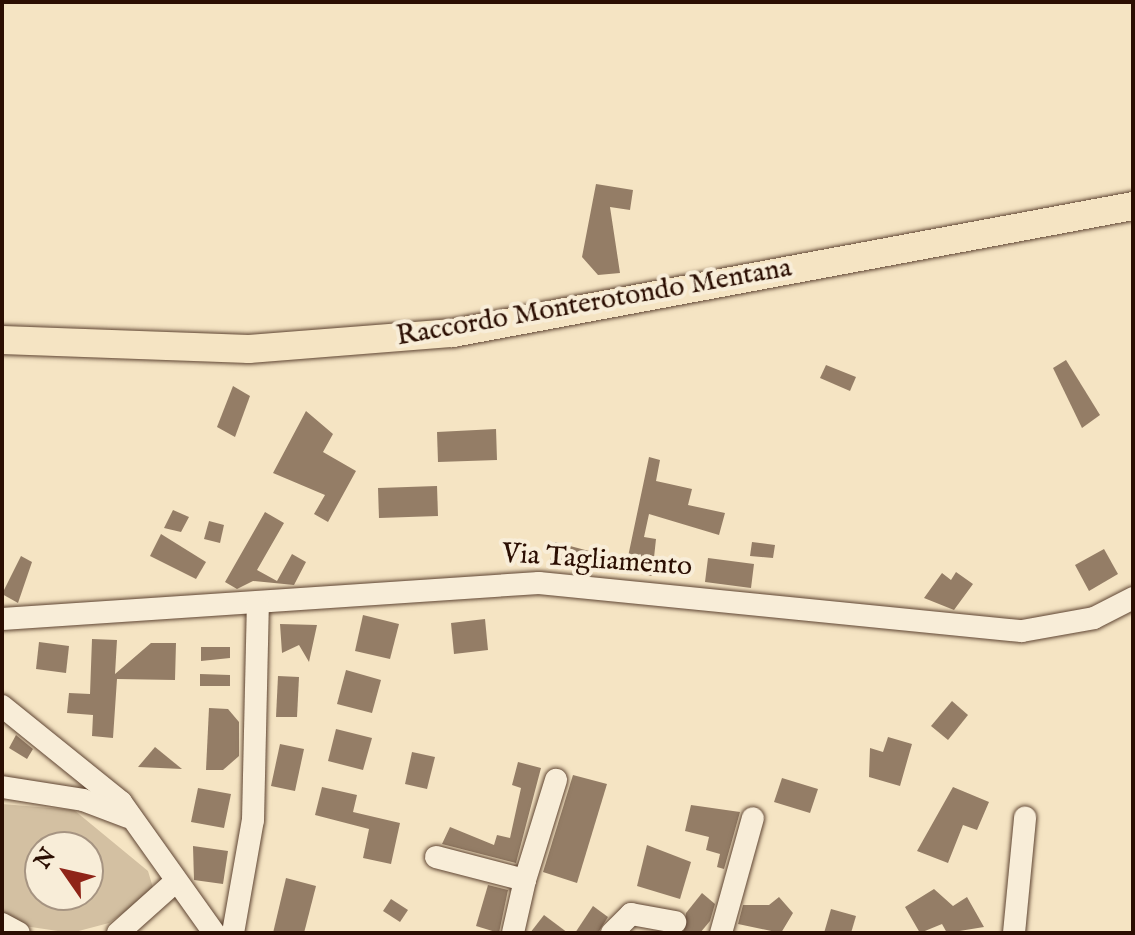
<!DOCTYPE html>
<html>
<head>
<meta charset="utf-8">
<style>
	body { margin:0 }
	#map { position:relative; width:1135px; height:935px; overflow:hidden; background:#f5e4c3; font-family:"IM FELL English",serif }
	div>[style] { position:absolute }
	.green>* { inset:0; background:#d3c0a2 }
	.building>* { inset:0; background:#947d66 }
	.roads { filter:drop-shadow(0 0 2px #5e4432) drop-shadow(0 0 2px #5e4432) }
	.minor>* { height:22px; margin:-11px; padding:0 11px; transform-origin:11px; border-radius:11px; background:#f8edd8 }
	.major>* { height:28px; margin:-14px; padding:0 14px; transform-origin:14px; border-radius:14px; background:#f5e4c3 }
	span { translate:-50% -50%; white-space:nowrap; text-align:center; line-height:1.15; -webkit-text-stroke:8px #f8edd8; paint-order:stroke }
	.street-label { font-size:28px; color:#2b0e02 }
	.frame { position:absolute; inset:0; border:4px solid #2b0e02; pointer-events:none }
	.north { position:absolute; left:24px; top:831px; width:80px; height:80px; box-sizing:border-box; background:#f8edd8; border:2px solid #a69482; border-radius:50%; rotate:304deg; font-size:22px; font-weight:700; line-height:32px; text-align:center; color:#2b0e02 }
	.north::after { content:''; display:block; margin:auto; width:28px; height:36px; background:#8f2418; clip-path:polygon(50% 0,100% 100%,50% 72%,0 100%) }
</style>
</head>
<body>
<div id="map">
	<div class="green">
		<div style="clip-path:polygon(evenodd,2px 804px,74px 810px,148px 871px,154px 891px,109px 923px,71px 933px,11px 924px,2px 917px,2px 804px,40px 847px,88px 847px,88px 895px,40px 895px,40px 847px)"></div>
	</div>
	<div class="building">
		<div style="clip-path:polygon(596px 184px,633px 190px,630px 210px,610px 207px,620px 273px,598px 275px,582px 257px)"></div>
		<div style="clip-path:polygon(1066px 360px,1100px 415px,1082px 428px,1053px 368px)"></div>
		<div style="clip-path:polygon(826px 365px,856px 377px,850px 391px,820px 378px)"></div>
		<div style="clip-path:polygon(233px 386px,250px 396px,235px 437px,217px 427px)"></div>
		<div style="clip-path:polygon(306px 411px,333px 434px,323px 452px,356px 471px,328px 522px,314px 514px,325px 495px,273px 473px)"></div>
		<div style="clip-path:polygon(496px 429px,497px 460px,438px 462px,437px 432px)"></div>
		<div style="clip-path:polygon(649px 457px,660px 460px,656px 481px,692px 489px,688px 505px,725px 513px,719px 535px,649px 514px,644px 537px,656px 539px,652px 576px,625px 571px)"></div>
		<div style="clip-path:polygon(437px 486px,438px 516px,379px 518px,378px 488px)"></div>
		<div style="clip-path:polygon(173px 510px,189px 517px,181px 532px,164px 528px)"></div>
		<div style="clip-path:polygon(265px 512px,284px 523px,257px 570px,277px 581px,292px 554px,306px 562px,294px 585px,253px 581px,237px 589px,225px 582px)"></div>
		<div style="clip-path:polygon(209px 521px,224px 525px,220px 543px,204px 539px)"></div>
		<div style="clip-path:polygon(161px 534px,206px 562px,196px 579px,150px 556px)"></div>
		<div style="clip-path:polygon(555px 542px,589px 551px,585px 567px,549px 564px)"></div>
		<div style="clip-path:polygon(752px 542px,775px 545px,773px 558px,750px 556px)"></div>
		<div style="clip-path:polygon(1104px 549px,1118px 574px,1089px 591px,1075px 565px)"></div>
		<div style="clip-path:polygon(21px 556px,32px 562px,18px 603px,2px 594px)"></div>
		<div style="clip-path:polygon(708px 558px,754px 564px,751px 588px,705px 582px)"></div>
		<div style="clip-path:polygon(956px 572px,973px 584px,954px 610px,924px 598px,942px 573px,951px 580px)"></div>
		<div style="clip-path:polygon(363px 615px,399px 624px,390px 659px,355px 651px)"></div>
		<div style="clip-path:polygon(485px 619px,488px 650px,454px 654px,451px 623px)"></div>
		<div style="clip-path:polygon(280px 624px,317px 625px,309px 662px,299px 645px,282px 653px)"></div>
		<div style="clip-path:polygon(92px 639px,117px 640px,115px 674px,151px 643px,176px 643px,175px 680px,117px 679px,113px 738px,92px 736px,93px 715px,67px 713px,69px 693px,90px 694px)"></div>
		<div style="clip-path:polygon(39px 642px,69px 646px,66px 673px,36px 669px)"></div>
		<div style="clip-path:polygon(201px 647px,230px 647px,230px 658px,201px 661px)"></div>
		<div style="clip-path:polygon(346px 670px,381px 680px,372px 713px,337px 704px)"></div>
		<div style="clip-path:polygon(200px 674px,230px 675px,230px 686px,200px 686px)"></div>
		<div style="clip-path:polygon(278px 676px,299px 677px,297px 717px,276px 717px)"></div>
		<div style="clip-path:polygon(952px 701px,968px 715px,948px 740px,931px 726px)"></div>
		<div style="clip-path:polygon(209px 708px,228px 709px,239px 722px,239px 756px,223px 770px,206px 770px)"></div>
		<div style="clip-path:polygon(336px 729px,372px 738px,363px 770px,328px 761px)"></div>
		<div style="clip-path:polygon(16px 735px,33px 749px,27px 759px,9px 748px)"></div>
		<div style="clip-path:polygon(888px 737px,912px 744px,900px 786px,869px 777px,870px 748px,883px 752px)"></div>
		<div style="clip-path:polygon(280px 744px,304px 749px,295px 791px,271px 786px)"></div>
		<div style="clip-path:polygon(155px 747px,182px 769px,138px 767px)"></div>
		<div style="clip-path:polygon(412px 752px,435px 757px,427px 789px,405px 784px)"></div>
		<div style="clip-path:polygon(518px 762px,541px 768px,516px 863px,442px 844px,450px 827px,494px 845px,497px 835px,510px 838px,521px 788px,512px 785px)"></div>
		<div style="clip-path:polygon(573px 775px,607px 784px,577px 883px,543px 872px)"></div>
		<div style="clip-path:polygon(782px 778px,818px 789px,810px 813px,774px 802px)"></div>
		<div style="clip-path:polygon(322px 787px,357px 795px,353px 812px,400px 823px,391px 864px,363px 858px,369px 829px,315px 815px)"></div>
		<div style="clip-path:polygon(953px 787px,989px 802px,977px 830px,963px 825px,948px 863px,917px 851px)"></div>
		<div style="clip-path:polygon(198px 788px,231px 794px,224px 828px,191px 822px)"></div>
		<div style="clip-path:polygon(691px 805px,740px 812px,724px 869px,717px 867px,720px 854px,706px 850px,709px 837px,685px 831px)"></div>
		<div style="clip-path:polygon(647px 845px,691px 862px,680px 899px,637px 886px)"></div>
		<div style="clip-path:polygon(193px 846px,228px 851px,223px 884px,194px 880px)"></div>
		<div style="clip-path:polygon(286px 878px,316px 886px,304px 933px,273px 933px)"></div>
		<div style="clip-path:polygon(488px 885px,508px 890px,499px 933px,476px 926px)"></div>
		<div style="clip-path:polygon(934px 889px,953px 906px,967px 897px,984px 927px,947px 933px,942px 924px,920px 933px,905px 907px)"></div>
		<div style="clip-path:polygon(702px 893px,715px 904px,710px 921px,700px 933px,683px 933px,686px 913px)"></div>
		<div style="clip-path:polygon(779px 897px,793px 913px,781px 933px,738px 924px,743px 905px,769px 905px)"></div>
		<div style="clip-path:polygon(391px 899px,408px 910px,400px 922px,383px 911px)"></div>
		<div style="clip-path:polygon(593px 906px,608px 917px,598px 933px,575px 933px)"></div>
		<div style="clip-path:polygon(831px 909px,856px 916px,851px 933px,824px 933px)"></div>
		<div style="clip-path:polygon(544px 915px,568px 933px,530px 933px)"></div>
	</div>
	<div class="roads">
		<div class="minor">
			<div style="left:2px;top:619px;width:538px;rotate:-3.84deg"></div>
			<div style="left:539px;top:583px;width:485px;rotate:5.7deg"></div>
			<div style="left:1022px;top:631px;width:73px;rotate:-10.2deg"></div>
			<div style="left:1094px;top:618px;width:44px;rotate:-27.1deg"></div>
			<div style="left:2px;top:706px;width:153px;rotate:38.9deg"></div>
			<div style="left:121px;top:802px;width:161px;rotate:54.6deg"></div>
			<div style="left:2px;top:787px;width:82px;rotate:9.1deg"></div>
			<div style="left:83px;top:800px;width:48px;rotate:20.7deg"></div>
			<div style="left:436px;top:857px;width:92px;rotate:14.5deg"></div>
			<div style="left:525px;top:880px;width:54px;rotate:102.8deg"></div>
			<div style="left:525px;top:880px;width:105px;rotate:-72.8deg"></div>
			<div style="left:2px;top:924px;width:19px;rotate:28deg"></div>
			<div style="left:118px;top:933px;width:75px;rotate:-41.8deg"></div>
			<div style="left:233px;top:933px;width:115px;rotate:-80deg"></div>
			<div style="left:253px;top:820px;width:215px;rotate:-88.7deg"></div>
			<div style="left:612px;top:933px;width:27px;rotate:-45deg"></div>
			<div style="left:631px;top:914px;width:45px;rotate:10.3deg"></div>
			<div style="left:721px;top:933px;width:119px;rotate:-74.5deg"></div>
			<div style="left:1014px;top:933px;width:116px;rotate:-84.5deg"></div>
		</div>
		<div class="major">
			<div style="left:2px;top:340px;width:247px;rotate:2.1deg"></div>
			<div style="left:249px;top:349px;width:205px;rotate:-4.5deg"></div>
			<div style="left:453px;top:333px;width:692px;rotate:-10.58deg"></div>
		</div>
	</div>
	<div class="street-label">
		<span style="left:594px;top:303px;rotate:-10deg">Raccordo Monterotondo Mentana</span>
		<span style="left:597px;top:561px;rotate:4deg">Via Tagliamento</span>
	</div>
	<div class="frame"></div>
	<div class="north">N</div>
</div>
</body>
</html>
